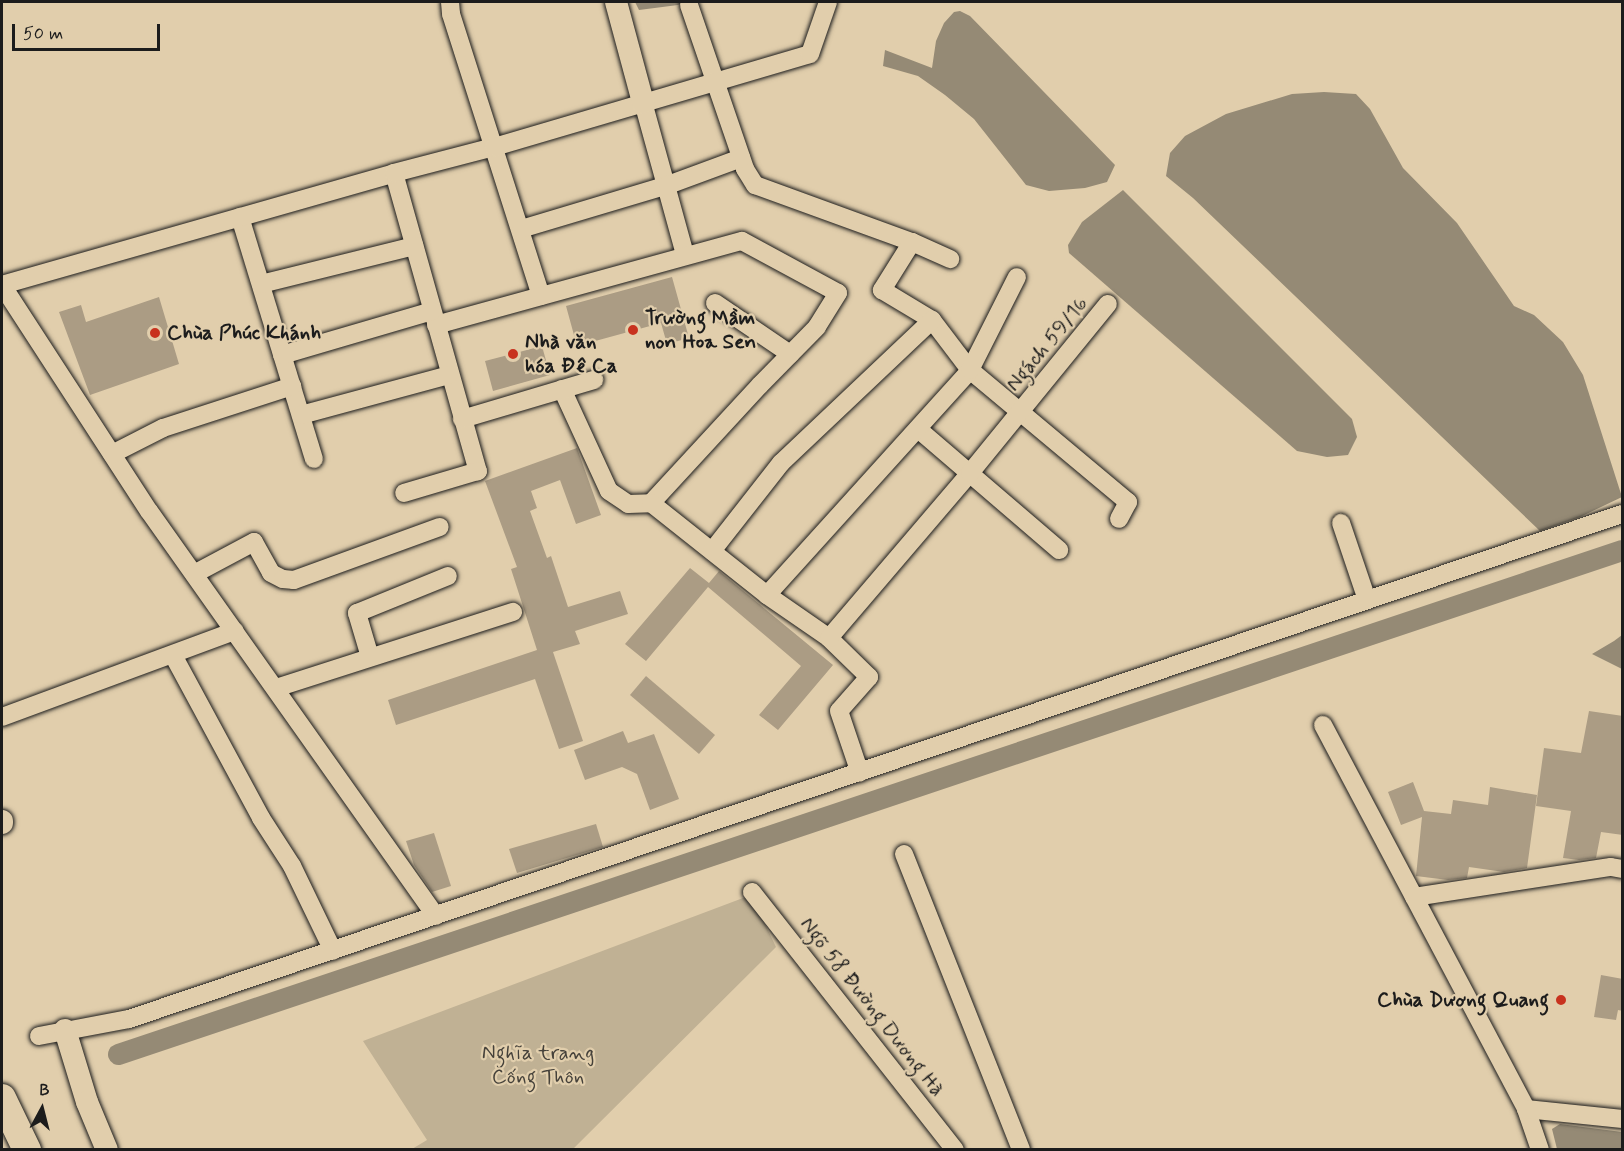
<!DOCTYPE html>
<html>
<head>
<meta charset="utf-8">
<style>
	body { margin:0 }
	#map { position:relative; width:1624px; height:1151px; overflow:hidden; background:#e1ceac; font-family:Mynerve,sans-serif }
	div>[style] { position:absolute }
	.green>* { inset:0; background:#c0b194 }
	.water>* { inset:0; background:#958a75 }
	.canal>* { height:21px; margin:-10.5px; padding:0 10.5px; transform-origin:10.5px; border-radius:10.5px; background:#958a75 }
	.building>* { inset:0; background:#ab9c84 }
	.roads { filter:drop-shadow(0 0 2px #1c1c1c) drop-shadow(0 0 2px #1c1c1c) }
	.minor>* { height:18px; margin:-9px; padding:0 9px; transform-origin:9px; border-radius:9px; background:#e1ceac }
	.tertiary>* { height:22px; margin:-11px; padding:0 11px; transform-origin:11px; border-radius:11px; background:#e1ceac }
	.primary>* { height:28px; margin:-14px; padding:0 14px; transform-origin:14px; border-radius:14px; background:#e1ceac }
	.dots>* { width:16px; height:16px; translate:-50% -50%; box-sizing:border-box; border:3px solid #e1ceac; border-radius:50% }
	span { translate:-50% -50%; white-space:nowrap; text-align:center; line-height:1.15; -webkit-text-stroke:4.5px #e1ceac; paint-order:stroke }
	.poi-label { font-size:21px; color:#1c1c1c; font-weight:700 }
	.left { translate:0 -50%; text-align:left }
	.right { translate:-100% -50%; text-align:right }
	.street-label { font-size:21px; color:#1c1c1c }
	.park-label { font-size:21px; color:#45413a }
	.frame { position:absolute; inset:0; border:3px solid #1c1c1c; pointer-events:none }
	.north { position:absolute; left:12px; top:1079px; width:60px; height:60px; -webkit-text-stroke:4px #e1ceac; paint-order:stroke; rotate:7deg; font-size:16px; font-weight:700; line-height:24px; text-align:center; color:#1c1c1c }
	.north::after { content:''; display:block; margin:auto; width:21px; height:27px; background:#1c1c1c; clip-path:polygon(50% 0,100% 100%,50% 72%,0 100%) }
	.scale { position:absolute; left:12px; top:24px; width:148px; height:27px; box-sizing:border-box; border:3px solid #1c1c1c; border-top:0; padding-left:8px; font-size:18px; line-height:21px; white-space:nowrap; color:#1c1c1c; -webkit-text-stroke:4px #e1ceac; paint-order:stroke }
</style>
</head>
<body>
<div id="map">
	<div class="green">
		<div style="clip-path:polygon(751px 895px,776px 947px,573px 1149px,412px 1149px,427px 1140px,363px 1041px)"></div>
	</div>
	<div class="water">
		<div style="clip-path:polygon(635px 2px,685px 2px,678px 5px,639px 10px)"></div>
		<div style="clip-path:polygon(960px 11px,970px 16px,1115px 165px,1107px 182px,1085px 188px,1049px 191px,1026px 185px,974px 119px,945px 95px,918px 76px,883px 66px,885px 50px,932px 68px,936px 41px,944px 23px,954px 12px)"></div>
		<div style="clip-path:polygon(1324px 92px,1356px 94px,1370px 109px,1403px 168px,1457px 223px,1514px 306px,1534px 315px,1563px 342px,1583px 375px,1622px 497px,1580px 517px,1540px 531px,1193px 198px,1166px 176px,1170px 153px,1185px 136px,1226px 114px,1292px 94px)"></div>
		<div style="clip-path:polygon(1123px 190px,1352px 419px,1357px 437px,1348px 455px,1327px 457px,1297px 451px,1069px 253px,1068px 245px,1082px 222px)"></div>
		<div style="clip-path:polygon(1622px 635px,1622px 669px,1592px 654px,1614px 641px)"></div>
		<div style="clip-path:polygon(1560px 1124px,1622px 1132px,1622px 1149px,1557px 1149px,1552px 1129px)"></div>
	</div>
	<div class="canal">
		<div style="left:118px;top:1054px;width:1586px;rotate:-18.53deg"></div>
	</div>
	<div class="building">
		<div style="clip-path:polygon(672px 277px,689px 338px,667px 344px,661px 323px,577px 346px,566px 306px)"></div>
		<div style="clip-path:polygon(159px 297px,179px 364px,90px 395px,59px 312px,81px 305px,86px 322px)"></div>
		<div style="clip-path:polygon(542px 346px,550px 375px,493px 391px,485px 361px)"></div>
		<div style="clip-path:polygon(577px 448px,601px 515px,576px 524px,560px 480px,531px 491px,537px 508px,530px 511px,547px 558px,551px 556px,568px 607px,620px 591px,628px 614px,575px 631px,580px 644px,553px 652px,583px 741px,559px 749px,535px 679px,396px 725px,388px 700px,537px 650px,511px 569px,517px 567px,485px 481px)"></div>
		<div style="clip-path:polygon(690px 568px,709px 583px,719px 571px,833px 665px,778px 730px,759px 715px,801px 666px,708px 587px,646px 661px,625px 644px)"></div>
		<div style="clip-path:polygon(646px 676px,715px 735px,699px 754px,630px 695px)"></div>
		<div style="clip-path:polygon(1589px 711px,1623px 716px,1623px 835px,1601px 832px,1596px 858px,1579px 860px,1563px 858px,1571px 811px,1536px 806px,1544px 748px,1581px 753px)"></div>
		<div style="clip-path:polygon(623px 731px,628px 743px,654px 734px,679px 799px,650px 810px,637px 774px,622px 767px,585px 780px,574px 750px)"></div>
		<div style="clip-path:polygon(1413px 782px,1424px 811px,1451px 814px,1453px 800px,1488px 805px,1490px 787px,1537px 795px,1527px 868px,1504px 872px,1469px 867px,1467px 878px,1448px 880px,1416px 876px,1422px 817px,1401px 825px,1388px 792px)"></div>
		<div style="clip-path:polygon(596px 824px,603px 847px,517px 873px,509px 849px)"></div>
		<div style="clip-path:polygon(434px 833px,451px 886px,432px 892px,414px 865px,406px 841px)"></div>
		<div style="clip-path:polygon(1601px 975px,1623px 979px,1623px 1011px,1618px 1010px,1616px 1020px,1594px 1017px)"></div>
	</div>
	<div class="roads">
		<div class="minor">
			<div style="left:450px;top:2px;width:12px;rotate:85deg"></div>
			<div style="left:451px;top:14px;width:296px;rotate:72.3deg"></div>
			<div style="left:689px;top:5px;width:173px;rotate:71.1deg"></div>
			<div style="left:745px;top:169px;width:19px;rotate:58deg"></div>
			<div style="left:755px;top:185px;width:167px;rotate:20deg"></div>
			<div style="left:912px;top:242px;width:42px;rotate:24.1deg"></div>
			<div style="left:643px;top:102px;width:159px;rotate:74.6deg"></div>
			<div style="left:394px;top:173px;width:310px;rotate:74.3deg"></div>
			<div style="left:478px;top:471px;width:77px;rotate:163.4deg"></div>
			<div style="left:240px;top:217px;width:253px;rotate:73deg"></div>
			<div style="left:521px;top:229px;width:153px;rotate:-16.7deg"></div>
			<div style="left:668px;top:185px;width:78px;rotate:-20.3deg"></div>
			<div style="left:912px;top:242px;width:57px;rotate:122deg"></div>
			<div style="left:882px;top:290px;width:58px;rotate:31deg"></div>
			<div style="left:932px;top:320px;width:63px;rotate:52.8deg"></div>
			<div style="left:970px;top:370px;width:206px;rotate:39.9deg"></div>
			<div style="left:1128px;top:502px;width:19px;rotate:118deg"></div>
			<div style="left:261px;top:284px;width:158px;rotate:-13.9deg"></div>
			<div style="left:2px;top:285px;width:408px;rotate:-15.9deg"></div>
			<div style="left:394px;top:173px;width:103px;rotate:-14.6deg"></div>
			<div style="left:494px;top:147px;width:329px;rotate:-16.4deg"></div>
			<div style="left:810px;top:54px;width:55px;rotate:-70.9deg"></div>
			<div style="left:2px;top:285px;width:270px;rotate:57deg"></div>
			<div style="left:149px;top:511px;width:496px;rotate:54.7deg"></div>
			<div style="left:715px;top:303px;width:91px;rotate:34.2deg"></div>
			<div style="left:436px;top:325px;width:317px;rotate:-15.4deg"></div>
			<div style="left:742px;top:241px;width:109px;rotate:28.4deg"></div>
			<div style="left:838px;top:293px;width:40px;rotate:122deg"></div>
			<div style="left:817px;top:327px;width:81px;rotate:134.5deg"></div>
			<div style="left:760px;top:385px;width:161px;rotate:132.7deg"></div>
			<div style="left:282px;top:355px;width:156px;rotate:-16.3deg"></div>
			<div style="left:562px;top:389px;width:112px;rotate:65.3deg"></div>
			<div style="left:609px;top:491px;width:23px;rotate:34deg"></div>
			<div style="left:628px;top:504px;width:23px;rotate:-2deg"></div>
			<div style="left:651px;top:503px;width:148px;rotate:38.4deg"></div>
			<div style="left:767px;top:595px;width:75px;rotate:34.7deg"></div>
			<div style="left:829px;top:638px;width:56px;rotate:44.3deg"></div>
			<div style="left:869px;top:677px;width:45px;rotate:131.4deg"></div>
			<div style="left:839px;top:711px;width:65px;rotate:71.3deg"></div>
			<div style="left:301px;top:415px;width:153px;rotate:-15.1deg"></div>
			<div style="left:462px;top:419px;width:138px;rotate:-16.5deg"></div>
			<div style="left:918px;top:429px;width:186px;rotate:40.6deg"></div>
			<div style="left:112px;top:454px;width:57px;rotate:-27deg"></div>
			<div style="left:163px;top:428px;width:136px;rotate:-18deg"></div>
			<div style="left:1341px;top:523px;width:81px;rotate:71.3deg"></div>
			<div style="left:712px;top:551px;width:112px;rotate:-51.9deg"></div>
			<div style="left:781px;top:463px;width:208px;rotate:-43.4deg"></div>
			<div style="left:194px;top:574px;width:68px;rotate:-28.1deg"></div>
			<div style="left:254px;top:542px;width:35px;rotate:61deg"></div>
			<div style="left:271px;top:573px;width:13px;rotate:27deg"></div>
			<div style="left:283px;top:579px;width:11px;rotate:5deg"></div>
			<div style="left:294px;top:580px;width:155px;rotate:-20deg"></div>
			<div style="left:767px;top:595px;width:303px;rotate:-47.9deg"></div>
			<div style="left:970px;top:370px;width:104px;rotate:-63.2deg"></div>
			<div style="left:829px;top:638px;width:217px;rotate:-49.5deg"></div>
			<div style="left:970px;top:473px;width:218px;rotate:-50.8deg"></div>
			<div style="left:173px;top:655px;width:185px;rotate:61.6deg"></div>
			<div style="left:261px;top:818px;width:57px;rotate:57.1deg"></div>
			<div style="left:292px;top:866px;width:94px;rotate:64.2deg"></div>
			<div style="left:370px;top:657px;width:46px;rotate:-106.5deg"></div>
			<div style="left:357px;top:613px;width:98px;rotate:-22.1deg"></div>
			<div style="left:276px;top:688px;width:249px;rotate:-17.8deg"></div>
			<div style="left:2px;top:717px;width:248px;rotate:-20.3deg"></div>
			<div style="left:1323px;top:725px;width:434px;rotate:62.1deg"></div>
			<div style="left:1526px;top:1109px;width:43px;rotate:71.1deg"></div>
			<div style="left:904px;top:854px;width:318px;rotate:68.4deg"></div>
			<div style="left:752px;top:892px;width:328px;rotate:51.8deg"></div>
			<div style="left:1414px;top:897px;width:199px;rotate:-8.7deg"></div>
			<div style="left:1611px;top:867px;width:11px;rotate:10deg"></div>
			<div style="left:39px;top:1036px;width:92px;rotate:-10.7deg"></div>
			<div style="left:129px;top:1019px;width:1576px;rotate:-18.69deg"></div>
			<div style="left:1526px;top:1109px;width:97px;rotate:5.9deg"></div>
		</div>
		<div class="tertiary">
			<div style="left:616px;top:2px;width:104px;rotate:74.9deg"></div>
			<div style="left:2px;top:821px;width:2px;rotate:90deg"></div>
			<div style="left:65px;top:1030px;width:75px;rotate:73deg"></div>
			<div style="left:87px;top:1102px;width:52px;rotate:67.4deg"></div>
		</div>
		<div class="primary">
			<div style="left:2px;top:1098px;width:58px;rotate:64.3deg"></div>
		</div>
	</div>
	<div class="dots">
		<div style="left:633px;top:330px;background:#c8321e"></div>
		<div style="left:155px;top:333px;background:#c8321e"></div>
		<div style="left:513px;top:354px;background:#c8321e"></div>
		<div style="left:1561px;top:1000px;background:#c8321e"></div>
	</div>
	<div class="poi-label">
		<span class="left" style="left:645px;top:330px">Trường Mầm<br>non Hoa Sen</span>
		<span class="left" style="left:167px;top:333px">Chùa Phúc Khánh</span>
		<span class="left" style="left:525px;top:354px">Nhà văn<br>hóa Đê Ca</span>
		<span class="right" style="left:1549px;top:1000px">Chùa Dương Quang</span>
	</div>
	<div class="street-label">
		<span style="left:1047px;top:344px;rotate:-51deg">Ngách 59/16</span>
		<span style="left:872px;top:1007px;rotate:52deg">Ngõ 58 Đường Dương Hà</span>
	</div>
	<div class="park-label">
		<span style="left:538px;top:1065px">Nghĩa trang<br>Cống Thôn</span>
	</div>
	<div class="frame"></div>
	<div class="north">B</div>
	<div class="scale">50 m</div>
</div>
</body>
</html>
